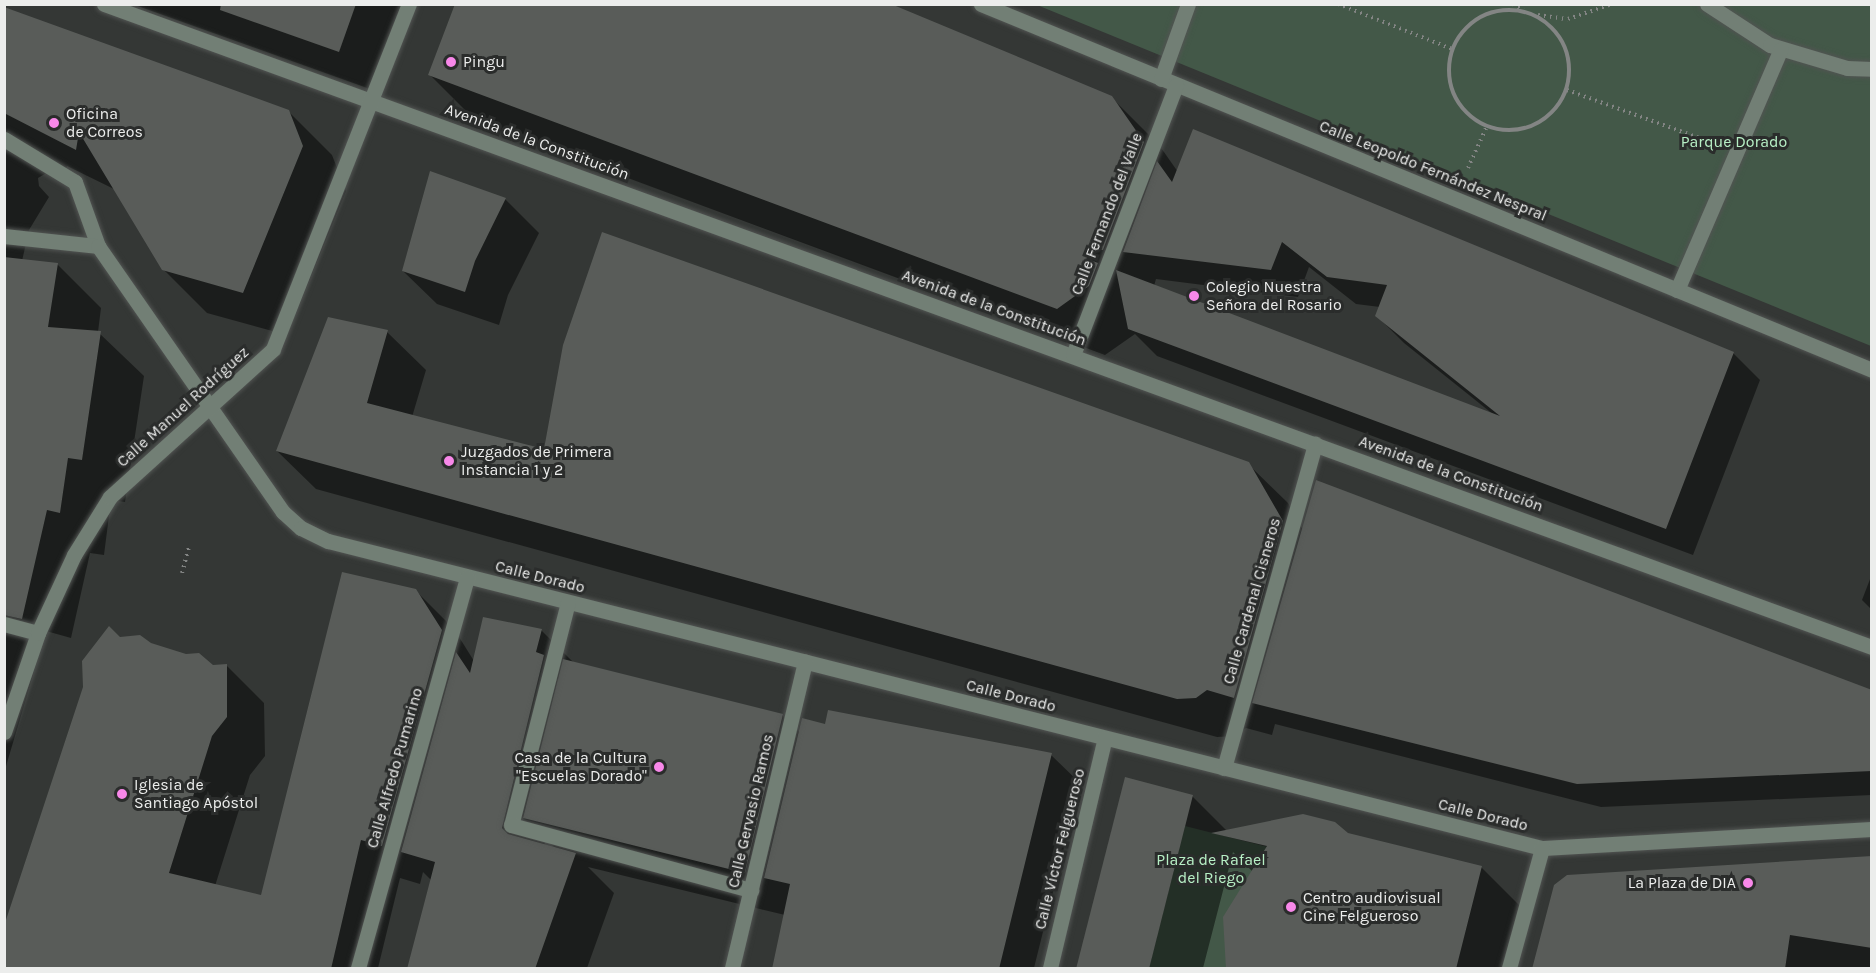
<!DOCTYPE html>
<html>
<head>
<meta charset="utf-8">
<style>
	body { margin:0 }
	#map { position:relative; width:1876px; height:973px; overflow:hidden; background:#343735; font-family:Karla,sans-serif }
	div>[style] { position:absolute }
	.green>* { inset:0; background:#435848 }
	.shadow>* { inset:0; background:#0007 }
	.building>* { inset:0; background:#595c59 }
	.path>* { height:4px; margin-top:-2px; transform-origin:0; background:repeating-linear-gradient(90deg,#838584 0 1.5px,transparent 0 6px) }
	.path>.ring { margin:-2px; padding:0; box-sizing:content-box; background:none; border:4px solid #838584; border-radius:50% }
	.roads { filter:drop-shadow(0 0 2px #515452) drop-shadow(0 0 2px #515452) }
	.minor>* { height:15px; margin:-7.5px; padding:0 7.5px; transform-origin:7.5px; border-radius:7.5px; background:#727f75 }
	.dots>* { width:16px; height:16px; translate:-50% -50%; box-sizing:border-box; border:3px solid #2a2c2b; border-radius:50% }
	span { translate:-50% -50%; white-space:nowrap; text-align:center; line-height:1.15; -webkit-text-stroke:6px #2a2c2b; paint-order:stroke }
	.poi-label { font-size:16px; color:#ecedec }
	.left { translate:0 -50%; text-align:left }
	.right { translate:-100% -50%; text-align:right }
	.street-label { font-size:16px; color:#ecedec }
	.park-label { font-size:16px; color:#b7efc5 }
	.frame { position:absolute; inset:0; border:6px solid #ecedec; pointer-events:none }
</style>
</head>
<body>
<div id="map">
	<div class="green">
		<div style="clip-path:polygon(1037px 5px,1871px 5px,1871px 346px)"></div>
		<div style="clip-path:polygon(1185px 826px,1276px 849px,1226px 968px,1149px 968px)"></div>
	</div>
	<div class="shadow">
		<div style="clip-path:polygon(132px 4px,414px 4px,381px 93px)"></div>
		<div style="clip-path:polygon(4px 8px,288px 111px,332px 155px,346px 191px,287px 335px,207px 313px,163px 269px,116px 190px,67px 166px,60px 178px,48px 172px,38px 178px,39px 186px,49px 197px,29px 230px,22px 261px,58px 265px,101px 308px,98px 332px,144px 376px,125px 502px,111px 500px,104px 555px,90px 553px,71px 638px,46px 631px,4px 773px)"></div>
		<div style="clip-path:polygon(evenodd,430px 75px,1111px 97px,1159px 145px,1178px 172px,1733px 353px,1760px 380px,1693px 555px,1157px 356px,1135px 334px,1105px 355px,477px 122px,430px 75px,1309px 267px,1356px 304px,1380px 307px,1377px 316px,1404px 343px,1494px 415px,1154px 286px,1156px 279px,1298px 297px,1309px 267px)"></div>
		<div style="clip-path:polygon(505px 199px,539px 233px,508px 295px,499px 325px,437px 304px,403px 271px)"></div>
		<div style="clip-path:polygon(387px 332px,426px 370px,412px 417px,545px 451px,1248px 464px,1288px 503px,1303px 530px,1872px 691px,1872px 795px,1601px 807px,1275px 724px,1272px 735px,1246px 728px,1235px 736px,1217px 737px,316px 489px,277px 451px)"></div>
		<div style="clip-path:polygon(1872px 574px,1872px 610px,1862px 600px)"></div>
		<div style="clip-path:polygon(evenodd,415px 590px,454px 629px,474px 661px,541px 630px,574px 663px,782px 715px,800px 733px,826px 726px,1051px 755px,1080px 783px,1034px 968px,774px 968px,785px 915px,588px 867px,614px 893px,587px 968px,409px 968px,431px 880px,423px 872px,420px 884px,400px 878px,378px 968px,4px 968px,4px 918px,8px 920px,119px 638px,213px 667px,226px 665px,264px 703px,265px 756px,250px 775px,215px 886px,262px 897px,415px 590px,546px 839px,556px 849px,544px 846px,546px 839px)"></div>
		<div style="clip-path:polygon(1192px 796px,1227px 831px,1347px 834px,1481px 867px,1525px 911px,1510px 968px,1228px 968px,1253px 872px,1233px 852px,1203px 968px,1078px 968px)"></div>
		<div style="clip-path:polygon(1872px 861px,1872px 968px,1534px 968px)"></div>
	</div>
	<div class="building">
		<div style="clip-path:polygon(221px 4px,356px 4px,339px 52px,220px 10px)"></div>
		<div style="clip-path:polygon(455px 4px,891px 4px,1112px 96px,1144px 142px,1103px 250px,1091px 248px,1088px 259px,1098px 263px,1089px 286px,1057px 309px,428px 75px)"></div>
		<div style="clip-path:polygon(4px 7px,289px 110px,303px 146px,243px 293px,162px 270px,79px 132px,76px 150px,4px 113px)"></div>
		<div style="clip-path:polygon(1193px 129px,1734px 352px,1666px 529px,1128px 329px,1116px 270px,1500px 416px,1375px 316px,1387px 285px,1327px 277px,1282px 242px,1271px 270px,1123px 252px,1157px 161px,1172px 182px)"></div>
		<div style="clip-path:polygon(430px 171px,506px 198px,475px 261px,465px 292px,402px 271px)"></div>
		<div style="clip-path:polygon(602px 232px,1249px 462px,1283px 521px,1234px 698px,1207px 690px,1196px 698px,1177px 699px,276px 451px,328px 317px,388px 330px,367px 403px,544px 449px,563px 345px)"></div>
		<div style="clip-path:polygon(4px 257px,58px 263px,48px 327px,101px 331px,82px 460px,68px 458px,60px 513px,47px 510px,22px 619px,4px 615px)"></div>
		<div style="clip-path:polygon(1316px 480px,1872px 690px,1872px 771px,1577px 784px,1252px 703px)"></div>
		<div style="clip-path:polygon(342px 572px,416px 589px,442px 630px,382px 846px,361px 840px,331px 969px,4px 969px,4px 926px,83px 687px,82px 661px,109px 626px,120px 637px,140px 635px,151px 643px,186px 654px,199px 653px,213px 665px,227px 664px,227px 717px,212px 736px,169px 873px,261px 895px)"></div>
		<div style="clip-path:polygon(483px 617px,542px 629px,536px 652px,544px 655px,502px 828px,508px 834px,576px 853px,535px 969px,407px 969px,435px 862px,401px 852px,456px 652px,470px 673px)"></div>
		<div style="clip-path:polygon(563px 659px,783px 714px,745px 873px,523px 818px)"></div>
		<div style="clip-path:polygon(828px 710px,1052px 753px,999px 969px,772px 969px,790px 884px,764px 878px,802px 718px,825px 724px)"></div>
		<div style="clip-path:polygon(1125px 777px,1193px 795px,1149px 969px,1076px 969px)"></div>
		<div style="clip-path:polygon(1303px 814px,1335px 822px,1348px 833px,1482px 866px,1456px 969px,1226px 969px,1223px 917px,1267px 846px,1211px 833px)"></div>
		<div style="clip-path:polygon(1872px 856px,1872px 948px,1790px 935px,1785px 969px,1532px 969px,1554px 885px,1567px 875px)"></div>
	</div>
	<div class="path">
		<div style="left:1338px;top:4px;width:123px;rotate:21.5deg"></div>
		<div style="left:1513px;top:4px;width:12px;rotate:31deg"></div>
		<div class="ring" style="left:1449px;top:10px;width:116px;height:116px"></div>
		<div style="left:1538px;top:15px;width:30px;rotate:8deg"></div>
		<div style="left:1568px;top:19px;width:46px;rotate:-18.8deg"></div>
		<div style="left:1567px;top:90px;width:150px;rotate:19.9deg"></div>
		<div style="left:1468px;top:168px;width:46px;rotate:-65.7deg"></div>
		<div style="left:182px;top:573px;width:27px;rotate:-75deg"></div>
	</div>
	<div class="roads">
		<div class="minor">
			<div style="left:104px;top:4px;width:1881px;rotate:19.99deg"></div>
			<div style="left:981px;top:4px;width:963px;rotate:22.33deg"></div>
			<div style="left:1707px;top:4px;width:75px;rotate:33.1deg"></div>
			<div style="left:1770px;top:45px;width:80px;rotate:16.6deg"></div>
			<div style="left:1847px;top:68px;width:25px;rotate:2deg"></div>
			<div style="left:1161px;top:79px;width:80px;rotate:-70.2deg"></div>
			<div style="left:4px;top:139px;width:83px;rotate:31.2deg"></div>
			<div style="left:75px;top:182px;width:68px;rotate:70.2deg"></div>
			<div style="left:4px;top:236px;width:95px;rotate:6.1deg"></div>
			<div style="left:98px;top:246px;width:324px;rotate:55.2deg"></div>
			<div style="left:283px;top:512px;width:24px;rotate:42deg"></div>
			<div style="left:301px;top:528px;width:30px;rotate:26deg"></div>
			<div style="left:328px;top:541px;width:1252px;rotate:14.19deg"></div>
			<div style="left:1542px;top:848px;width:331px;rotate:-3.3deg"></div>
			<div style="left:1677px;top:290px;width:262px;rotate:-66.7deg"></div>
			<div style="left:1073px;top:355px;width:289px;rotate:-69.1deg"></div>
			<div style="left:568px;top:602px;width:230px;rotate:104.3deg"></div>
			<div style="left:511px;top:825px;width:249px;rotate:15.2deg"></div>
			<div style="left:4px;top:624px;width:35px;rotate:15deg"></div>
			<div style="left:4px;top:732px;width:105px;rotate:-71deg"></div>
			<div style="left:38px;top:633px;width:86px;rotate:-65.2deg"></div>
			<div style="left:74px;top:555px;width:68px;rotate:-58.2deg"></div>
			<div style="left:110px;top:497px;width:220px;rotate:-42.2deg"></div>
			<div style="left:273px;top:349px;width:371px;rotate:-68.5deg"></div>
			<div style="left:1224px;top:768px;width:337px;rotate:-74.3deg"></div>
			<div style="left:358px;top:968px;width:406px;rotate:-74.4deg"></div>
			<div style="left:732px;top:968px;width:315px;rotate:-76.6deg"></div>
			<div style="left:1050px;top:968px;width:236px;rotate:-76.6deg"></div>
			<div style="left:1509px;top:968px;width:124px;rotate:-74.6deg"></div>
		</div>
	</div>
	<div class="dots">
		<div style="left:451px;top:62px;background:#f888e9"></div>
		<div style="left:54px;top:123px;background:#f888e9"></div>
		<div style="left:1194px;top:296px;background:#f888e9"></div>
		<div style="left:449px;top:461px;background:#f888e9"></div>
		<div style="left:659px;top:767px;background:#f888e9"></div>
		<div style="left:122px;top:794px;background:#f888e9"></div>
		<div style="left:1748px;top:883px;background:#f888e9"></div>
		<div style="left:1291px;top:907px;background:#f888e9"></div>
	</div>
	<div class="poi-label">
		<span class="left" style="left:463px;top:62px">Pingu</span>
		<span class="left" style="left:66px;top:123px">Oficina<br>de Correos</span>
		<span class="left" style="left:1206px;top:296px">Colegio Nuestra<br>Señora del Rosario</span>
		<span class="left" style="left:461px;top:461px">Juzgados de Primera<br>Instancia 1 y 2</span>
		<span class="right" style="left:647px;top:767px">Casa de la Cultura<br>"Escuelas Dorado"</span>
		<span class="left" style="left:134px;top:794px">Iglesia de<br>Santiago Apóstol</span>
		<span class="right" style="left:1736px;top:883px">La Plaza de DIA</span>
		<span class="left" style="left:1303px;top:907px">Centro audiovisual<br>Cine Felgueroso</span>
	</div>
	<div class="street-label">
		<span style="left:537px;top:142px;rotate:20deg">Avenida de la Constitución</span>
		<span style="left:1433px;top:171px;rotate:22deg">Calle Leopoldo Fernández Nespral</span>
		<span style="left:1107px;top:214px;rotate:-69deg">Calle Fernando del Valle</span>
		<span style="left:994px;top:308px;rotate:20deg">Avenida de la Constitución</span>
		<span style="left:183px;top:407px;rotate:-42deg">Calle Manuel Rodríguez</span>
		<span style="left:1451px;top:474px;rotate:20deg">Avenida de la Constitución</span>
		<span style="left:540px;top:577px;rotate:14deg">Calle Dorado</span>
		<span style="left:1252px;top:601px;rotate:-74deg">Calle Cardenal Cisneros</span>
		<span style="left:1011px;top:696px;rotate:14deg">Calle Dorado</span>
		<span style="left:395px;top:768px;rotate:-74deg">Calle Alfredo Pumarino</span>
		<span style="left:751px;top:811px;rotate:-77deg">Calle Gervasio Ramos</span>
		<span style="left:1483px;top:815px;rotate:14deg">Calle Dorado</span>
		<span style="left:1060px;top:849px;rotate:-76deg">Calle Víctor Felgueroso</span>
	</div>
	<div class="park-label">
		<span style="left:1734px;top:142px">Parque Dorado</span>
		<span style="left:1211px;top:869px">Plaza de Rafael<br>del Riego</span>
	</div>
	<div class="frame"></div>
</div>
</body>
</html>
